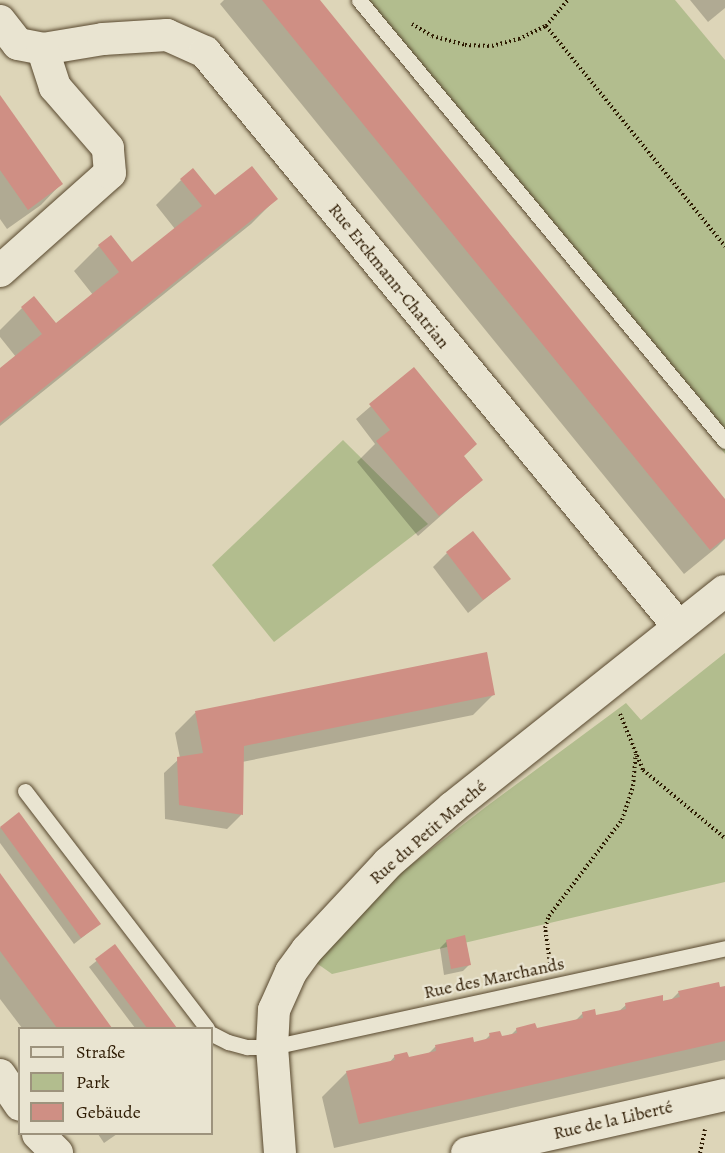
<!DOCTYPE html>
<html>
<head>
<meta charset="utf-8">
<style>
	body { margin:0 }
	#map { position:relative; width:725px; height:1153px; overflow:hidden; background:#ddd5b8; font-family:Alegreya,serif }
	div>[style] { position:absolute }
	.green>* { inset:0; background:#b2bd8e }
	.shadow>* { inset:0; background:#0003 }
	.building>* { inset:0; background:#cf8f84 }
	.path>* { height:4px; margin-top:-2px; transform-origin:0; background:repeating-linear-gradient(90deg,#2c1900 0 1.5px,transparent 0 4.5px) }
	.roads { filter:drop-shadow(0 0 2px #58482e) drop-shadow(0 0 2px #58482e) }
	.lane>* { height:15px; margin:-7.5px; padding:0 7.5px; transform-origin:7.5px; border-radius:7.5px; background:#e9e4d1 }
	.street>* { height:32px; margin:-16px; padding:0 16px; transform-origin:16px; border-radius:16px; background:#e9e4d1 }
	span { translate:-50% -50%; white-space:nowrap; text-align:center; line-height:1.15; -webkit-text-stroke:4.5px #e9e4d1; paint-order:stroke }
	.street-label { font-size:18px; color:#2c1900 }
	.legend { position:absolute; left:18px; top:1027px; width:195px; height:108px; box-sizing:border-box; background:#e9e4d1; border:2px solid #9d937d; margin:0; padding:8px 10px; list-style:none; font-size:18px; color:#2c1900 }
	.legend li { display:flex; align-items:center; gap:12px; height:30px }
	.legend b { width:30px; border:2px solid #9d937d }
</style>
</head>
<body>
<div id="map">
	<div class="green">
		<div style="clip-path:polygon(364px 0,675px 0,725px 60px,725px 454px)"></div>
		<div style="clip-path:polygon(343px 440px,428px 524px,274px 642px,212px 565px)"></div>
		<div style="clip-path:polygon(725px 653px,725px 882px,332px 974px,315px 962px,367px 899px,487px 806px,626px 703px,641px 720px)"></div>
	</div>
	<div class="shadow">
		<div style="clip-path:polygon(224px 0,318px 0,725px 501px,725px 539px,717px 547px,684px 574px,220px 4px)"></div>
		<div style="clip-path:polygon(690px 0,725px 0,725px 8px,708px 22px)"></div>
		<div style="clip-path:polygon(0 98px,61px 184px,41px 205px,7px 229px,0 219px)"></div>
		<div style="clip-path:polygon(181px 180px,215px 198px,276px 199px,251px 224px,0 426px,0 370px,16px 357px,0 337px,0 330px,22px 308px,56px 325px,93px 295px,74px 271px,99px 246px,132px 264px,175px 229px,156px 205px)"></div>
		<div style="clip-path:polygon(414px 369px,463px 457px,481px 480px,418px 536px,357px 462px,375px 444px,356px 419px)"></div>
		<div style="clip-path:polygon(447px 553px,509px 579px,468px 613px,433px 567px)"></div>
		<div style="clip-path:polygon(493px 695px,473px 715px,242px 762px,241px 815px,227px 829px,165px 819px,164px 773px,180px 758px,175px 733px,195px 713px)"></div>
		<div style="clip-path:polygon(18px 814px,99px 924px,74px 944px,0 843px,0 828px)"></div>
		<div style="clip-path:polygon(0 876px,110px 1028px,22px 1028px,0 999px)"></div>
		<div style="clip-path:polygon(447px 941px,470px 964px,463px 971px,444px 975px,440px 948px)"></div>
		<div style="clip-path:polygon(115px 946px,176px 1028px,135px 1028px,89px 967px)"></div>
		<div style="clip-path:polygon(725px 988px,725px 1060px,334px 1148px,322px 1097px,347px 1072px,389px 1063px,395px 1056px,407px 1059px,428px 1054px,435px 1047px,472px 1044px,484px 1041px,490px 1035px,501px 1038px,510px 1036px,517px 1029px,536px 1030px,575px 1021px,583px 1013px,594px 1017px,618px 1012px,626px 1005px,671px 1000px,679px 992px)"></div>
		<div style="clip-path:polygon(98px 1134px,117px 1134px,104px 1143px)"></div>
	</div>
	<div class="building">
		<div style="clip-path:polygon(262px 0,320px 0,725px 499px,725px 538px,710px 550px)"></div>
		<div style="clip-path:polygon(0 95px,63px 184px,28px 210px,0 170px)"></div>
		<div style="clip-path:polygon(252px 166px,278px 199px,0 423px,0 368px,42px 334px,21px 307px,34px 296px,56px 323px,119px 272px,98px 245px,111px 235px,132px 262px,202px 206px,180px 179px,193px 168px,215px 195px)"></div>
		<div style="clip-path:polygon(414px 367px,477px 444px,464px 456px,483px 480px,439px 516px,376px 441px,390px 430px,369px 404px)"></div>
		<div style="clip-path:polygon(473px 531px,511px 579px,483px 600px,446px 552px)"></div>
		<div style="clip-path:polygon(487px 652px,495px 695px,244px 746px,243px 815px,179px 805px,177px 757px,203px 753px,195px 711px)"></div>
		<div style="clip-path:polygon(19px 812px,101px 924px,81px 938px,0 827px)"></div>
		<div style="clip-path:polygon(0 873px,112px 1028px,57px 1028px,0 951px)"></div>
		<div style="clip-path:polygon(465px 935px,471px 965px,451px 969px,446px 940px)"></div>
		<div style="clip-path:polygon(115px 944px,177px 1028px,147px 1028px,95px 959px)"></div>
		<div style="clip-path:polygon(719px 982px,720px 987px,725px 986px,725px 1041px,359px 1124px,346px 1071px,395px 1060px,394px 1055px,407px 1052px,409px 1057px,436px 1051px,435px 1045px,473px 1037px,474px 1042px,490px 1038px,489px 1033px,500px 1031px,502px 1036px,517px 1033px,516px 1028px,535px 1023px,537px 1028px,583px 1018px,582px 1012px,595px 1009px,596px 1015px,626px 1009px,625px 1003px,663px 995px,663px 1001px,680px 997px,678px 991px)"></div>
	</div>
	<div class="path">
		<div style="left:412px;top:24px;width:23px;rotate:31deg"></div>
		<div style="left:432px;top:36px;width:34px;rotate:15deg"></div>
		<div style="left:465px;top:45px;width:27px;rotate:2deg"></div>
		<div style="left:492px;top:46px;width:28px;rotate:-15deg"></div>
		<div style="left:519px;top:39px;width:30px;rotate:-26deg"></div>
		<div style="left:546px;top:26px;width:34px;rotate:-50deg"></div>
		<div style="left:546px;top:26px;width:284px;rotate:50.9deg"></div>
		<div style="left:620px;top:714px;width:61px;rotate:67.7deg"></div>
		<div style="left:643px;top:770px;width:107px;rotate:39.7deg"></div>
		<div style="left:550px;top:963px;width:35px;rotate:-98deg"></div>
		<div style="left:545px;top:928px;width:13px;rotate:-72deg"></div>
		<div style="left:549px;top:916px;width:121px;rotate:-52.8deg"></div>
		<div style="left:622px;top:820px;width:36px;rotate:-72deg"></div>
		<div style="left:633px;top:786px;width:32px;rotate:-85deg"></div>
		<div style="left:700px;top:1153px;width:24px;rotate:-78deg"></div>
	</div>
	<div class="roads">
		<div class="lane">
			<div style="left:359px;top:0;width:573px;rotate:50.31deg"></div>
			<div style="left:25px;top:791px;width:299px;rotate:52.5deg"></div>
			<div style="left:212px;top:1034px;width:18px;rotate:27deg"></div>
			<div style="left:228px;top:1042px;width:20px;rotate:15deg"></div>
			<div style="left:247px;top:1047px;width:25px"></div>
			<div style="left:272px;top:1047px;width:464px;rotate:-12.3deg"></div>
		</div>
		<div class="street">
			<div style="left:0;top:21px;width:29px;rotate:52deg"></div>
			<div style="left:18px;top:44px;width:25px;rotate:11deg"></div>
			<div style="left:43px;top:49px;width:61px;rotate:-9.5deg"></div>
			<div style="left:103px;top:39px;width:64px;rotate:-3.6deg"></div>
			<div style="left:167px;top:35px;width:42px;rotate:24.1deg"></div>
			<div style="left:205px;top:52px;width:745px;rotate:50.5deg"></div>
			<div style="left:0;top:271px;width:147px;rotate:-41.7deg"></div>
			<div style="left:110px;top:173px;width:25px;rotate:-95deg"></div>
			<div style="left:108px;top:148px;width:81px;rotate:-131deg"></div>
			<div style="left:55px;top:87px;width:40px;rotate:-108deg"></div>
			<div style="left:0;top:1075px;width:36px;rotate:56deg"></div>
			<div style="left:38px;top:1134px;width:27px;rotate:45deg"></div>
			<div style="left:280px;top:1153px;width:106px;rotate:-94.3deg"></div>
			<div style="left:272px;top:1047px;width:37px;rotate:-87deg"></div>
			<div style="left:274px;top:1010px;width:42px;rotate:-65.9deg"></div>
			<div style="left:291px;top:972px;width:27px;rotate:-54deg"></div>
			<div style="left:307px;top:950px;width:119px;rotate:-47deg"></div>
			<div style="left:388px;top:863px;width:86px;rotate:-40.7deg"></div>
			<div style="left:453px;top:807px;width:347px;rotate:-38.5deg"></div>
			<div style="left:467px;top:1153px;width:264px;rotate:-12.7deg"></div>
		</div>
	</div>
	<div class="street-label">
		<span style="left:389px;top:276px;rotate:51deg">Rue Erckmann-Chatrian</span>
		<span style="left:428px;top:832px;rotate:-41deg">Rue du Petit Marché</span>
		<span style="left:494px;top:978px;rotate:-12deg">Rue des Marchands</span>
		<span style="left:613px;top:1120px;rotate:-13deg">Rue de la Liberté</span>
	</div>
	<ul class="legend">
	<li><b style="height:8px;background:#e9e4d1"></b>Straße</li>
	<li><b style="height:16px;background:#b2bd8e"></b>Park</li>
	<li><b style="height:16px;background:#cf8f84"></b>Gebäude</li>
	</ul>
</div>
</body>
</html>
